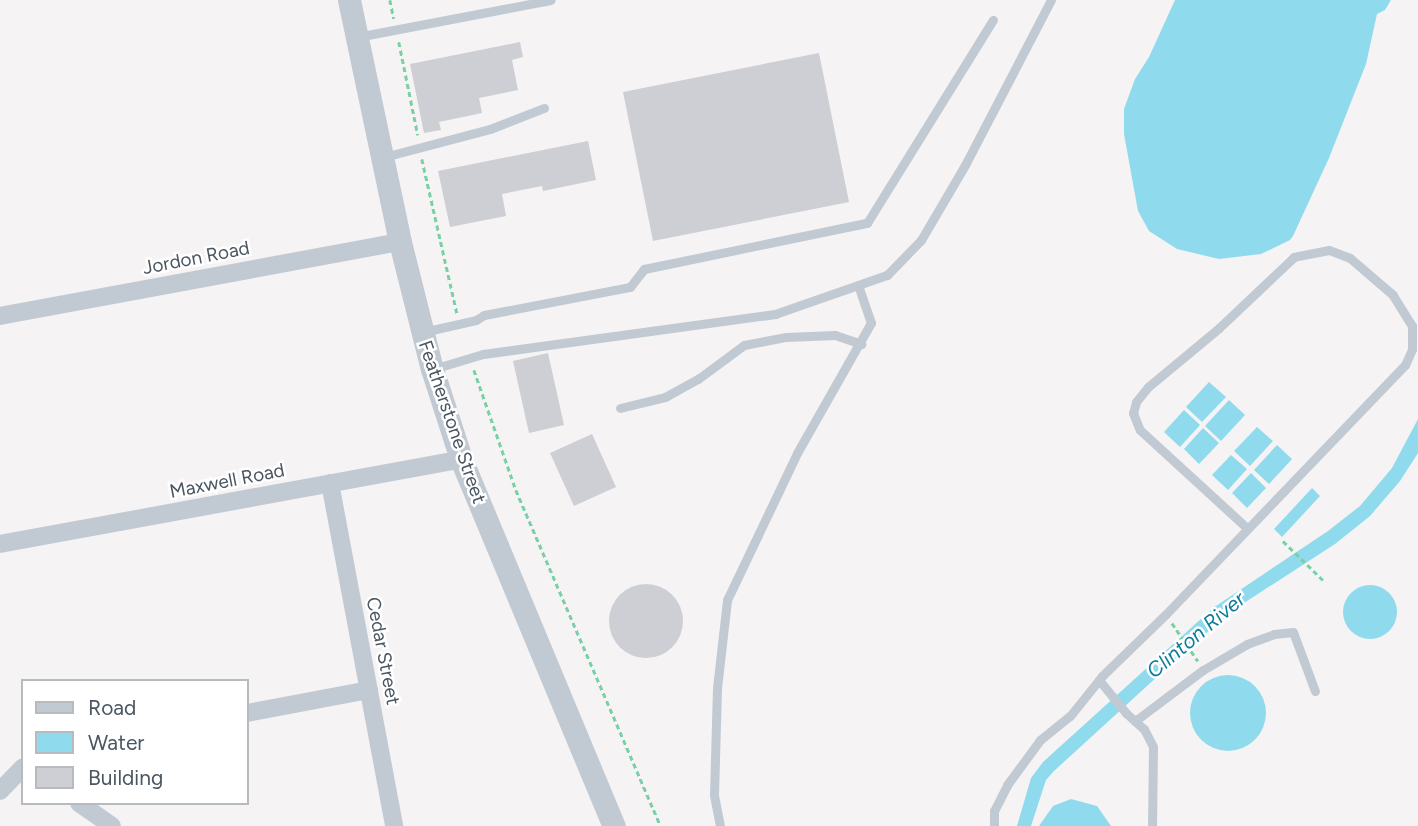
<!DOCTYPE html>
<html>
<head>
<meta charset="utf-8">
<style>
	body { margin:0 }
	#map { position:relative; width:1418px; height:826px; overflow:hidden; background:#f5f3f3; font-family:Figtree,sans-serif }
	div>[style] { position:absolute }
	.water>* { inset:0; background:#90daee }
	.round { border-radius:50% }
	.building>* { inset:0; background:#cdcfd5 }
	.path>* { height:2.5px; margin-top:-1.25px; transform-origin:0; background:repeating-linear-gradient(90deg,#7ad0a6 0 5px,transparent 0 8.5px) }
	.service>* { height:9px; margin:-4.5px; padding:0 4.5px; transform-origin:4.5px; border-radius:4.5px; background:#c1cad2 }
	.minor>* { height:18px; margin:-9px; padding:0 9px; transform-origin:9px; border-radius:9px; background:#c1cad2 }
	.tertiary>* { height:23px; margin:-11.5px; padding:0 11.5px; transform-origin:11.5px; border-radius:11.5px; background:#c1cad2 }
	span { translate:-50% -50%; white-space:nowrap; text-align:center; line-height:1.15; -webkit-text-stroke:5px #fff; paint-order:stroke }
	.street-label { font-size:19px; color:#4a5661 }
	.water-label { font-size:21px; color:#0c7c9b; font-style:italic }
	.legend { position:absolute; left:21px; top:679px; width:228px; height:126px; box-sizing:border-box; background:#fff; border:2px solid #b7bbc0; margin:0; padding:9px 12px; list-style:none; font-size:21px; color:#4a5661 }
	.legend li { display:flex; align-items:center; gap:14px; height:35px }
	.legend b { width:35px; border:2px solid #b7bbc0 }
</style>
</head>
<body>
<div id="map">
	<div class="water">
		<div style="clip-path:polygon(1175px 0,1391px 0,1385px 10px,1377px 14px,1366px 64px,1329px 158px,1293px 236px,1290px 240px,1261px 254px,1219px 259px,1177px 249px,1149px 231px,1138px 211px,1124px 134px,1124px 109px,1135px 79px,1149px 57px)"></div>
		<div style="clip-path:polygon(1209px 382px,1226px 397px,1202px 422px,1186px 407px)"></div>
		<div style="clip-path:polygon(1229px 400px,1245px 415px,1221px 441px,1205px 426px)"></div>
		<div style="clip-path:polygon(1184px 410px,1200px 425px,1180px 447px,1164px 432px)"></div>
		<div style="clip-path:polygon(1418px 419px,1418px 453px,1400px 481px,1370px 516px,1335px 544px,1244px 603px,1194px 643px,1054px 771px,1046px 780px,1031px 826px,1017px 826px,1031px 778px,1043px 762px,1213px 608px,1328px 531px,1360px 506px,1392px 468px)"></div>
		<div style="clip-path:polygon(1257px 427px,1273px 441px,1250px 466px,1234px 451px)"></div>
		<div style="clip-path:polygon(1203px 428px,1219px 443px,1199px 464px,1184px 449px)"></div>
		<div style="clip-path:polygon(1277px 445px,1292px 459px,1269px 484px,1254px 470px)"></div>
		<div style="clip-path:polygon(1231px 455px,1247px 469px,1228px 490px,1212px 475px)"></div>
		<div style="clip-path:polygon(1251px 473px,1266px 488px,1247px 508px,1232px 493px)"></div>
		<div style="clip-path:polygon(1312px 488px,1320px 496px,1282px 537px,1274px 529px)"></div>
		<div class="round" style="left:1343px;top:585px;width:54px;height:54px"></div>
		<div class="round" style="left:1190px;top:675px;width:76px;height:76px"></div>
		<div style="clip-path:polygon(1071px 799px,1097px 806px,1111px 826px,1039px 826px,1053px 806px)"></div>
	</div>
	<div class="building">
		<div style="clip-path:polygon(520px 42px,523px 57px,512px 60px,518px 90px,479px 98px,482px 113px,439px 122px,441px 130px,424px 133px,410px 64px)"></div>
		<div style="clip-path:polygon(819px 53px,849px 202px,653px 241px,623px 92px)"></div>
		<div style="clip-path:polygon(588px 141px,596px 180px,543px 191px,542px 186px,502px 194px,506px 216px,450px 227px,438px 171px)"></div>
		<div style="clip-path:polygon(548px 353px,564px 425px,529px 433px,513px 361px)"></div>
		<div style="clip-path:polygon(592px 434px,616px 487px,574px 506px,550px 453px)"></div>
		<div class="round" style="left:609px;top:584px;width:74px;height:74px"></div>
	</div>
	<div class="path">
		<div style="left:390px;top:0;width:19px;rotate:78deg"></div>
		<div style="left:399px;top:42px;width:95px;rotate:78.5deg"></div>
		<div style="left:422px;top:159px;width:158px;rotate:77.2deg"></div>
		<div style="left:474px;top:370px;width:127px;rotate:70.7deg"></div>
		<div style="left:516px;top:490px;width:366px;rotate:66.7deg"></div>
		<div style="left:1283px;top:541px;width:56px;rotate:44.3deg"></div>
		<div style="left:1172px;top:623px;width:46px;rotate:55.6deg"></div>
	</div>
	<div class="service">
		<div style="left:357px;top:37px;width:197px;rotate:-10.8deg"></div>
		<div style="left:384px;top:157px;width:110px;rotate:-14.8deg"></div>
		<div style="left:490px;top:129px;width:58px;rotate:-21.3deg"></div>
		<div style="left:423px;top:332px;width:54px;rotate:-12.8deg"></div>
		<div style="left:476px;top:320px;width:9px;rotate:-32deg"></div>
		<div style="left:484px;top:315px;width:149px;rotate:-10.9deg"></div>
		<div style="left:630px;top:287px;width:23px;rotate:-52deg"></div>
		<div style="left:644px;top:269px;width:228px;rotate:-11.7deg"></div>
		<div style="left:867px;top:223px;width:239px;rotate:-58.2deg"></div>
		<div style="left:433px;top:369px;width:52px;rotate:-16.7deg"></div>
		<div style="left:483px;top:354px;width:295px;rotate:-7.8deg"></div>
		<div style="left:775px;top:314px;width:119px;rotate:-19.2deg"></div>
		<div style="left:887px;top:275px;width:49px;rotate:-45.8deg"></div>
		<div style="left:921px;top:240px;width:87px;rotate:-59.6deg"></div>
		<div style="left:965px;top:165px;width:186px;rotate:-62.5deg"></div>
		<div style="left:620px;top:408px;width:46px;rotate:-13.7deg"></div>
		<div style="left:665px;top:397px;width:38px;rotate:-29deg"></div>
		<div style="left:698px;top:379px;width:57px;rotate:-36.5deg"></div>
		<div style="left:744px;top:345px;width:43px;rotate:-10.8deg"></div>
		<div style="left:786px;top:337px;width:49px;rotate:-2.3deg"></div>
		<div style="left:835px;top:335px;width:28px;rotate:19deg"></div>
		<div style="left:1099px;top:680px;width:43px;rotate:50.7deg"></div>
		<div style="left:1126px;top:713px;width:24px;rotate:42deg"></div>
		<div style="left:1144px;top:729px;width:20px;rotate:63deg"></div>
		<div style="left:1153px;top:747px;width:79px;rotate:90.7deg"></div>
		<div style="left:1135px;top:721px;width:85px;rotate:-36.9deg"></div>
		<div style="left:1203px;top:670px;width:51px;rotate:-30.6deg"></div>
		<div style="left:1247px;top:644px;width:29px;rotate:-20deg"></div>
		<div style="left:1274px;top:634px;width:19px;rotate:-6deg"></div>
		<div style="left:1293px;top:632px;width:63px;rotate:69.6deg"></div>
		<div style="left:720px;top:826px;width:32px;rotate:-101deg"></div>
		<div style="left:714px;top:795px;width:107px;rotate:-88.4deg"></div>
		<div style="left:717px;top:688px;width:89px;rotate:-83.5deg"></div>
		<div style="left:727px;top:600px;width:163px;rotate:-64.5deg"></div>
		<div style="left:797px;top:453px;width:150px;rotate:-60.4deg"></div>
		<div style="left:871px;top:323px;width:40px;rotate:-108.9deg"></div>
		<div style="left:994px;top:826px;width:15px;rotate:-90deg"></div>
		<div style="left:994px;top:811px;width:29px;rotate:-63deg"></div>
		<div style="left:1007px;top:785px;width:56px;rotate:-53.7deg"></div>
		<div style="left:1040px;top:740px;width:38px;rotate:-39deg"></div>
		<div style="left:1070px;top:716px;width:51px;rotate:-51.3deg"></div>
		<div style="left:1102px;top:676px;width:88px;rotate:-44.1deg"></div>
		<div style="left:1165px;top:615px;width:347px;rotate:-46.2deg"></div>
		<div style="left:1405px;top:365px;width:17px;rotate:-66deg"></div>
		<div style="left:1412px;top:349px;width:23px;rotate:-90deg"></div>
		<div style="left:1412px;top:326px;width:36px;rotate:-122deg"></div>
		<div style="left:1393px;top:295px;width:57px;rotate:-139.3deg"></div>
		<div style="left:1350px;top:258px;width:22px;rotate:-159deg"></div>
		<div style="left:1329px;top:250px;width:36px;rotate:169deg"></div>
		<div style="left:1294px;top:257px;width:103px;rotate:136.6deg"></div>
		<div style="left:1219px;top:328px;width:92px;rotate:140.3deg"></div>
		<div style="left:1148px;top:387px;width:19px;rotate:129deg"></div>
		<div style="left:1136px;top:402px;width:11px;rotate:105deg"></div>
		<div style="left:1133px;top:413px;width:18px;rotate:68deg"></div>
		<div style="left:1140px;top:430px;width:145px;rotate:42.5deg"></div>
	</div>
	<div class="minor">
		<div style="left:0;top:316px;width:407px;rotate:-10.5deg"></div>
		<div style="left:330px;top:483px;width:349px;rotate:79.4deg"></div>
		<div style="left:0;top:544px;width:469px;rotate:-10.4deg"></div>
		<div style="left:247px;top:713px;width:124px;rotate:-10.7deg"></div>
		<div style="left:0;top:791px;width:33px;rotate:-46deg"></div>
		<div style="left:79px;top:803px;width:40px;rotate:34.9deg"></div>
	</div>
	<div class="tertiary">
		<div style="left:349px;top:0;width:247px;rotate:78.1deg"></div>
		<div style="left:400px;top:242px;width:131px;rotate:75.9deg"></div>
		<div style="left:432px;top:369px;width:95px;rotate:72.1deg"></div>
		<div style="left:461px;top:459px;width:398px;rotate:67.4deg"></div>
	</div>
	<div class="street-label">
		<span style="left:196px;top:258px;rotate:-11deg">Jordon Road</span>
		<span style="left:452px;top:422px;rotate:71deg">Featherstone Street</span>
		<span style="left:227px;top:481px;rotate:-11deg">Maxwell Road</span>
		<span style="left:383px;top:651px;rotate:79deg">Cedar Street</span>
	</div>
	<div class="water-label">
		<span style="left:1196px;top:635px;rotate:-40deg">Clinton River</span>
	</div>
	<ul class="legend">
	<li><b style="height:9px;background:#c1cad2"></b>Road</li>
	<li><b style="height:19px;background:#90daee"></b>Water</li>
	<li><b style="height:19px;background:#cdcfd5"></b>Building</li>
	</ul>
</div>
</body>
</html>
